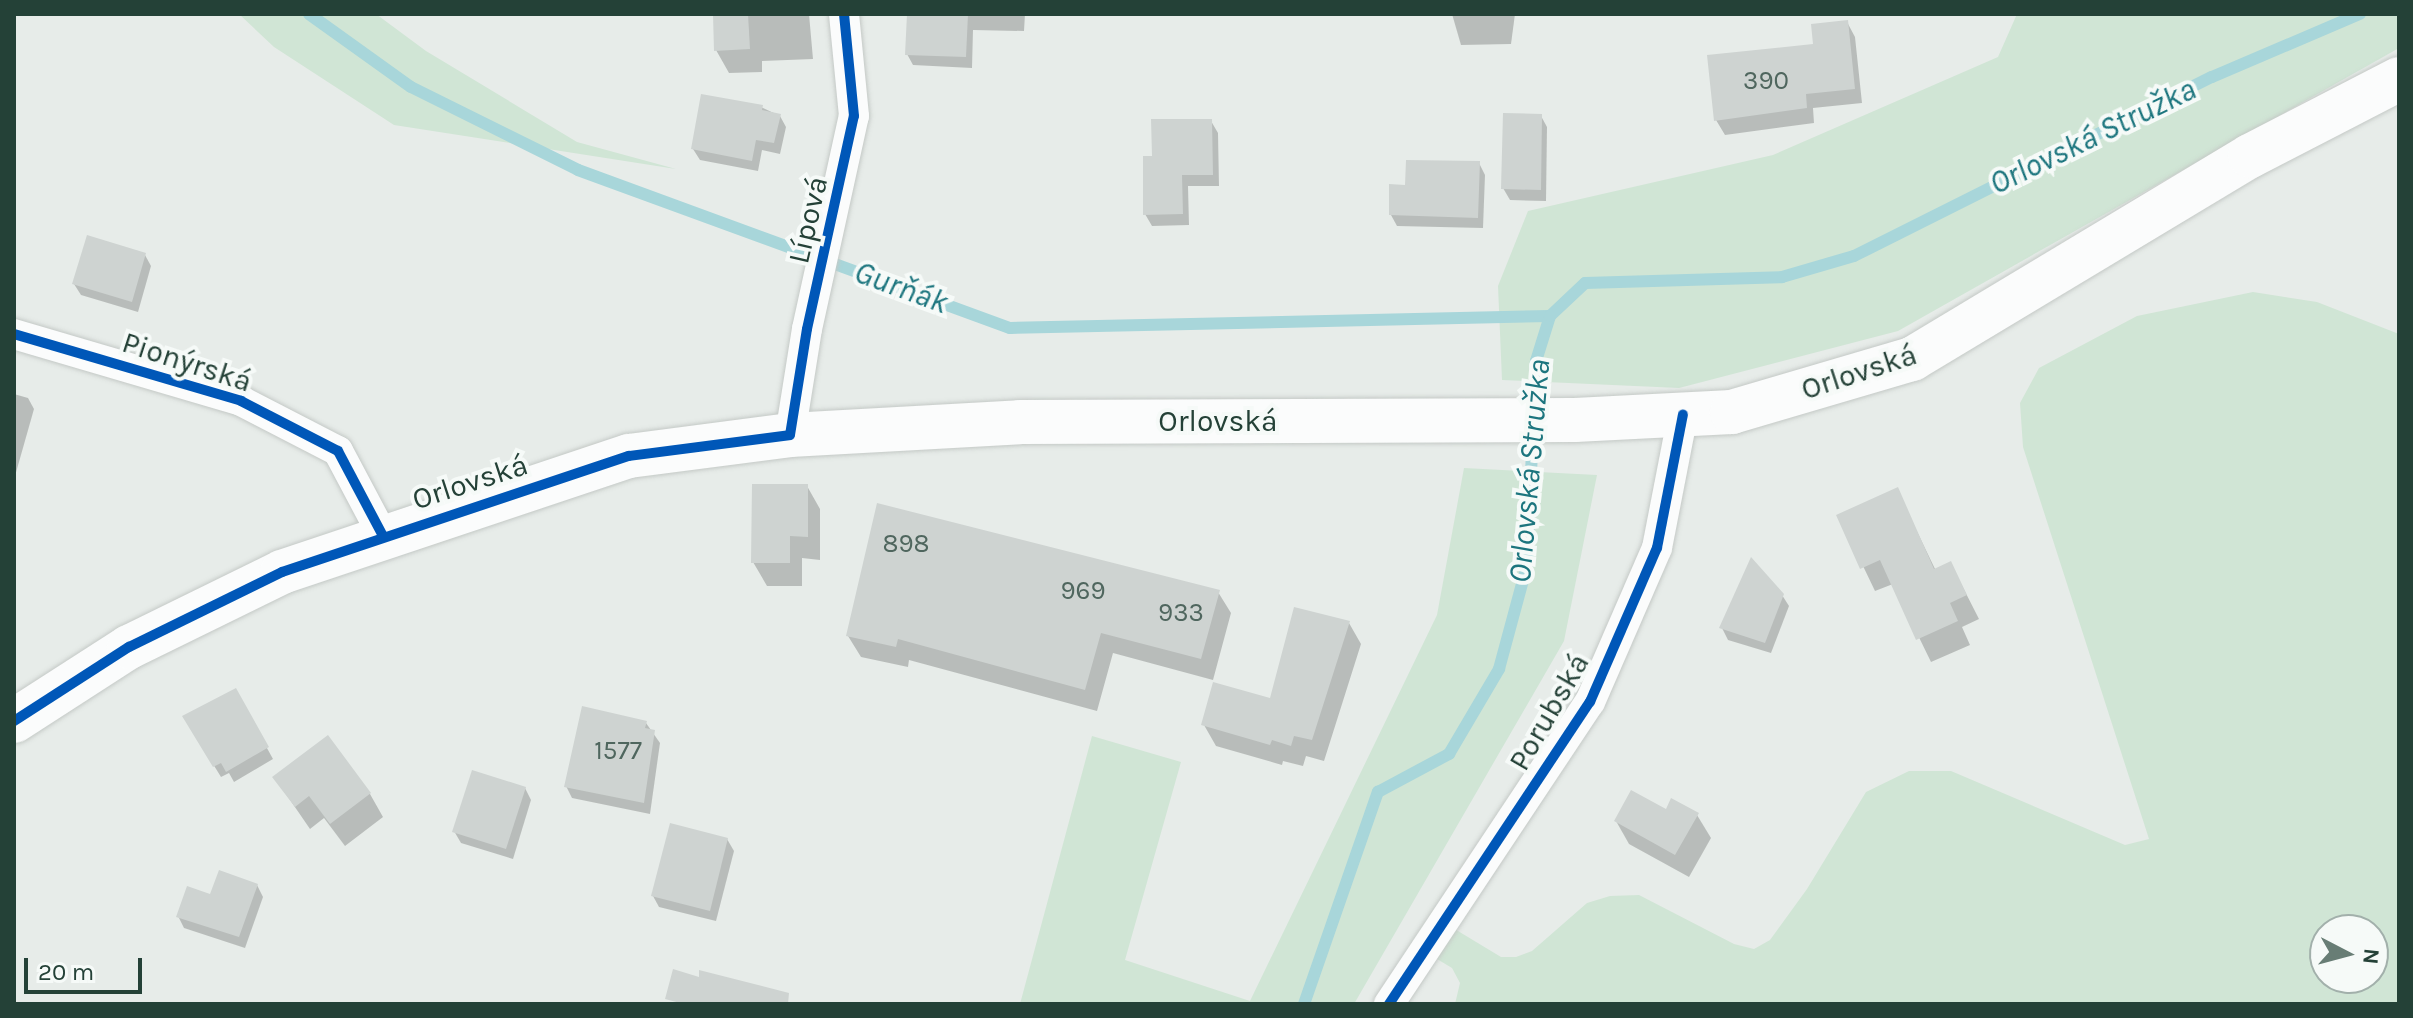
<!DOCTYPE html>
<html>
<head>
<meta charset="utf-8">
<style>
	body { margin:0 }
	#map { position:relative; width:2413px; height:1018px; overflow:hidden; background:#e7ece9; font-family:Karla,sans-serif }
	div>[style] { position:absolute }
	.green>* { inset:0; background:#d0e5d5 }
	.shadow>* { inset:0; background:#0003 }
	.stream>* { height:12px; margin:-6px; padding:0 6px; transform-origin:6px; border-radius:6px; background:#a8d6da }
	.building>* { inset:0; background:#ced3d1 }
	.roads { filter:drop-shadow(0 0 2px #c4c9c6) drop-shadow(0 0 2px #c4c9c6) }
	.street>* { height:30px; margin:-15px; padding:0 15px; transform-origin:15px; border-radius:15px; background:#fbfcfc }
	.secondary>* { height:44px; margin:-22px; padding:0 22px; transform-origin:22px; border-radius:22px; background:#fbfcfc }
	.cycleway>* { height:10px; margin:-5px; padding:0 5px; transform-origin:5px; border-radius:5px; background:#0057b8 }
	span { translate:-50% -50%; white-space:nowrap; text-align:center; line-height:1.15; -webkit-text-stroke:8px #f6faf8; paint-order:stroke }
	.number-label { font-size:26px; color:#4f665e }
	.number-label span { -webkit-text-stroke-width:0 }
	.street-label { font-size:30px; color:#244137 }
	.water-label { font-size:32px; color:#1c757e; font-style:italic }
	.frame { position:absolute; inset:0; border:16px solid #244137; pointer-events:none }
	.north { position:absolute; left:2309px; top:914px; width:80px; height:80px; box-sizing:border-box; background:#f6faf8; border:2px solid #a2b0ab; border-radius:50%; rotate:96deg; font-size:22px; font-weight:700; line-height:32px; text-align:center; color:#244137 }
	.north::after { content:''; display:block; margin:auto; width:28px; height:36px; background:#687d75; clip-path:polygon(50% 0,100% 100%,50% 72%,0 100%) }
	.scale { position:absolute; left:24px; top:958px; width:118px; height:36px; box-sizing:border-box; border:4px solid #244137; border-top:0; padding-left:10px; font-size:24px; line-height:28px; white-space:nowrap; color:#244137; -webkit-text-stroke:6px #f6faf8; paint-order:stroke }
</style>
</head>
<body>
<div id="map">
	<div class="green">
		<div style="clip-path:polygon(239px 14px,376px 14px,426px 51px,577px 142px,676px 169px,394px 125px,274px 47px)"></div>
		<div style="clip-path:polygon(2017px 14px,2399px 14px,2399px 48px,1898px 331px,1679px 388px,1502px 380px,1498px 286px,1528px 211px,1773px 155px,1998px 57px)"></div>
		<div style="clip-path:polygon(evenodd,2253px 292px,2317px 302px,2399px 334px,2399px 1004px,1455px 1004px,1460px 983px,1452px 968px,1437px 959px,1453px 928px,1501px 957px,1516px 957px,1532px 951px,1587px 903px,1610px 896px,1639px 895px,1734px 944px,1754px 949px,1770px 940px,1807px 889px,1866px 792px,1909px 771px,1951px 771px,2125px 845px,2149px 839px,2023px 447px,2020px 403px,2039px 368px,2137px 316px,2253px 292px,2325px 930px,2373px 930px,2373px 978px,2325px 978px,2325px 930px)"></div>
		<div style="clip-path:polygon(1464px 468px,1597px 475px,1564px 641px,1354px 1004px,1020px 1004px,1092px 736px,1181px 762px,1125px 960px,1250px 1001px,1437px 615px)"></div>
	</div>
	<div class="shadow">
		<div style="clip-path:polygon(715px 14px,809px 14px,813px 59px,762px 61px,762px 72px,729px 73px,716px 50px)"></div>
		<div style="clip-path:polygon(909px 14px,1025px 14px,1024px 31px,973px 30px,972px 68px,913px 65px,907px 54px)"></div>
		<div style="clip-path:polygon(1452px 14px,1515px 14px,1511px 44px,1461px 45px)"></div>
		<div style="clip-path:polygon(1847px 22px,1855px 37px,1862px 103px,1813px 108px,1814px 123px,1725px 135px,1716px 120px)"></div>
		<div style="clip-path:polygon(761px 107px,780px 116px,786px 127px,780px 154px,762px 150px,758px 171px,700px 160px,693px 149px)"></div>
		<div style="clip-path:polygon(1541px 116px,1547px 127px,1546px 201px,1510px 200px,1503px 188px)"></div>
		<div style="clip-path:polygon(1211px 121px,1218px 133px,1219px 186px,1188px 186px,1189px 225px,1152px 226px,1145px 214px,1154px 158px)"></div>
		<div style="clip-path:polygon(1479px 163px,1485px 175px,1483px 228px,1397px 226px,1391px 215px,1407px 187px)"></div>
		<div style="clip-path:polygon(145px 255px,151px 266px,138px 312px,81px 295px,74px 284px)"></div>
		<div style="clip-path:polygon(14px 394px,28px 398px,34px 409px,15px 476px)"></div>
		<div style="clip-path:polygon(807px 486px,820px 509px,820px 560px,802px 558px,802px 586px,767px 586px,753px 562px)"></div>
		<div style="clip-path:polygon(1897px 490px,1936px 571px,1951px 564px,1979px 619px,1962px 627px,1970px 645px,1931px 662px,1893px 584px,1875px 591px,1839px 516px)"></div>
		<div style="clip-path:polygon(1218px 592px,1231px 613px,1213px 680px,1113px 653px,1097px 711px,909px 660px,908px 667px,861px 657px,848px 636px)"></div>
		<div style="clip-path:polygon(1782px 595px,1789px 606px,1771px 653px,1728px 640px,1722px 628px)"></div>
		<div style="clip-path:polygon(1349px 623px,1361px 644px,1324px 761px,1306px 756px,1303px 766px,1283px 761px,1282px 765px,1216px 746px,1204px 725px,1272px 700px)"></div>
		<div style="clip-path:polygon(235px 690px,273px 759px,234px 782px,229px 773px,221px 777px,184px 717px)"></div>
		<div style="clip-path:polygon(646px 723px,660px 743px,650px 814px,572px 798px,566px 786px)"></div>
		<div style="clip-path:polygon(275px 778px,370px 794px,383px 817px,345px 846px,324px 818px,310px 829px)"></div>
		<div style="clip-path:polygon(525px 788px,531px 800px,513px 859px,461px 843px,454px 831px)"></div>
		<div style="clip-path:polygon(1666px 812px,1697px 815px,1711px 838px,1689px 877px,1629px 844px,1616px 821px)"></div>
		<div style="clip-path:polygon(727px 839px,734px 851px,716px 921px,659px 907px,653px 896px)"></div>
		<div style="clip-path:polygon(257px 885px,263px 897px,245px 948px,184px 928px,178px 916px,211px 897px)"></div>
	</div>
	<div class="stream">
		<div style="left:309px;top:14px;width:125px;rotate:35.6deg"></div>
		<div style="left:411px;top:87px;width:186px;rotate:26.4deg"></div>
		<div style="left:578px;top:170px;width:460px;rotate:20.1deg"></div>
		<div style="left:1010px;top:328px;width:540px;rotate:-1.27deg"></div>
		<div style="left:1304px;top:1004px;width:225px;rotate:-70.8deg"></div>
		<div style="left:1378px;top:792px;width:81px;rotate:-28.2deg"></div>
		<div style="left:1449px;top:754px;width:99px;rotate:-59.5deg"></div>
		<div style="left:1499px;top:669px;width:108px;rotate:-74.9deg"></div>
		<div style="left:1527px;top:565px;width:204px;rotate:-87.5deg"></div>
		<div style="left:1536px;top:361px;width:47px;rotate:-72.7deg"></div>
		<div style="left:1550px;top:316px;width:48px;rotate:-43.3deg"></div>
		<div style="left:1585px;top:283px;width:197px;rotate:-1.7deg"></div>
		<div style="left:1782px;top:277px;width:75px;rotate:-16.3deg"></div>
		<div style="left:1854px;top:256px;width:400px;rotate:-26.6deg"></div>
		<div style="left:2212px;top:77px;width:161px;rotate:-23.1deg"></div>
	</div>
	<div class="building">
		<div style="clip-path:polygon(713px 14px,748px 14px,750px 49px,714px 51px)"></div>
		<div style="clip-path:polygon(907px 14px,968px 14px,966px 57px,905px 55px)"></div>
		<div style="clip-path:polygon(1848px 20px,1855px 89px,1806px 94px,1807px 108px,1714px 121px,1707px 55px,1813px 44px,1811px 24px)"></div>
		<div style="clip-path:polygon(701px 94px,763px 105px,762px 110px,781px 114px,774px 143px,756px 140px,752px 161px,691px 149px)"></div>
		<div style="clip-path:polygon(1503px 113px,1542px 114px,1541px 190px,1501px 189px)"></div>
		<div style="clip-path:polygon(1151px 119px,1212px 119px,1213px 175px,1182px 175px,1183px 214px,1143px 215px,1143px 156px,1152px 156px)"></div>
		<div style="clip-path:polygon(1406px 160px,1480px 161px,1478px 218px,1389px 215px,1389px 184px,1405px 185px)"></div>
		<div style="clip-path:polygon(87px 235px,146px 253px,132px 302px,72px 284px)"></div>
		<div style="clip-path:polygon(752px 484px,808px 484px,808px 537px,790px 536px,790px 563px,751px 563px)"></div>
		<div style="clip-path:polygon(1898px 487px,1934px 569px,1951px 561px,1967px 595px,1950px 603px,1958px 621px,1916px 640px,1880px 560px,1860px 569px,1836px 515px)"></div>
		<div style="clip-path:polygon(877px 503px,1220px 590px,1201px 659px,1101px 633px,1085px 690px,898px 639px,896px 647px,846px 636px)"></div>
		<div style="clip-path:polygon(1751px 557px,1784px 594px,1765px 643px,1719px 628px)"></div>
		<div style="clip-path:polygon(1294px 607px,1350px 621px,1312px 740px,1294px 736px,1291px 746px,1272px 740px,1270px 745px,1201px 725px,1213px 682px,1270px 698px)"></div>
		<div style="clip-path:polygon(236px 688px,269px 747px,226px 772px,221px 763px,213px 767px,182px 716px)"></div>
		<div style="clip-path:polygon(582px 706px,647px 721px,645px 728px,655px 730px,644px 803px,564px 787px)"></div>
		<div style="clip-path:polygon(328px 735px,371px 793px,330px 824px,309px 796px,295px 807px,272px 777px)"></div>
		<div style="clip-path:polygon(472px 770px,526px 787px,506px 849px,452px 832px)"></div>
		<div style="clip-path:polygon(1631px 790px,1666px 809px,1671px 798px,1699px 813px,1675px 855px,1614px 821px)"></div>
		<div style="clip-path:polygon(670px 823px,728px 838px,710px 911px,651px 896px)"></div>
		<div style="clip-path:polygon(219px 870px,258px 884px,239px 937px,176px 917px,187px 886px,210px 894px)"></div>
		<div style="clip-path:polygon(673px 969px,699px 977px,699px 970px,789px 993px,788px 1004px,684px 1004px,665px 999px)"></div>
	</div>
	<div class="roads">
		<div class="street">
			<div style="left:14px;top:334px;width:237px;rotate:16.4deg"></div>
			<div style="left:241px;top:401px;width:109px;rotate:27.3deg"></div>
			<div style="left:338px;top:451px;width:96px;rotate:62.1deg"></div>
			<div style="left:790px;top:435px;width:107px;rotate:-80.9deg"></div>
			<div style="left:807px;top:329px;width:218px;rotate:-77.6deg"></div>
			<div style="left:854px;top:116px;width:102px;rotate:-95.6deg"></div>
			<div style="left:1389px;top:1004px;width:363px;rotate:-56.4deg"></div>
			<div style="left:1590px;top:702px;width:168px;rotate:-66.5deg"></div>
			<div style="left:1657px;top:548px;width:136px;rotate:-79deg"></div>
		</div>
		<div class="secondary">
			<div style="left:14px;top:721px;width:137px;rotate:-32.8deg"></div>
			<div style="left:129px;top:647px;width:170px;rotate:-26.1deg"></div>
			<div style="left:282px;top:572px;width:366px;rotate:-18.5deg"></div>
			<div style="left:629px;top:456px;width:162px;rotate:-7.4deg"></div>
			<div style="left:790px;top:435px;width:230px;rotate:-3.2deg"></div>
			<div style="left:1020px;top:422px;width:555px;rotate:-0.21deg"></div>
			<div style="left:1575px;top:420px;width:157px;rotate:-2.9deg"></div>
			<div style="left:1732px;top:412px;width:188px;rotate:-16.4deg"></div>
			<div style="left:1912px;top:359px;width:394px;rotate:-31deg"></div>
			<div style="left:2250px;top:156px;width:168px;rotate:-27.3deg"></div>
		</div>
	</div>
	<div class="cycleway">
		<div style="left:14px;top:334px;width:237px;rotate:16.4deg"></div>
		<div style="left:241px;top:401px;width:109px;rotate:27.3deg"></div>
		<div style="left:338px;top:451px;width:96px;rotate:62.1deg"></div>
		<div style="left:14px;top:721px;width:137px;rotate:-32.8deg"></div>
		<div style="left:129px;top:647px;width:170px;rotate:-26.1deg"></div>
		<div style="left:282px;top:572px;width:366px;rotate:-18.5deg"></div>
		<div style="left:629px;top:456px;width:162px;rotate:-7.4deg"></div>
		<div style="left:790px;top:435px;width:107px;rotate:-80.9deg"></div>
		<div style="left:807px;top:329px;width:218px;rotate:-77.6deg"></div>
		<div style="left:854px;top:116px;width:102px;rotate:-95.6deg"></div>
		<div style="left:1389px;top:1004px;width:363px;rotate:-56.4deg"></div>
		<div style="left:1590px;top:702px;width:168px;rotate:-66.5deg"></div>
		<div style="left:1657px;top:548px;width:136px;rotate:-79deg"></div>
	</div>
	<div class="number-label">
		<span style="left:1766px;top:81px">390</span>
		<span style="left:906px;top:544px">898</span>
		<span style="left:1083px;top:591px">969</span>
		<span style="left:1181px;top:613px">933</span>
		<span style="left:618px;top:751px">1577</span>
	</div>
	<div class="street-label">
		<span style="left:808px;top:220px;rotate:-77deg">Lípová</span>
		<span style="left:187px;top:362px;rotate:18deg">Pionýrská</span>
		<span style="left:1859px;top:372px;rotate:-18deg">Orlovská</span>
		<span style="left:1218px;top:421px">Orlovská</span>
		<span style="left:470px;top:482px;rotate:-18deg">Orlovská</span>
		<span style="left:1549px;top:712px;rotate:-60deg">Porubská</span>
	</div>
	<div class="water-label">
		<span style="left:2093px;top:137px;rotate:-26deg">Orlovská Stružka</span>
		<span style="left:901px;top:288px;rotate:20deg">Gurňák</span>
		<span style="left:1530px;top:471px;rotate:-85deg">Orlovská Stružka</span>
	</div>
	<div class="frame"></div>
	<div class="north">N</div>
	<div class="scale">20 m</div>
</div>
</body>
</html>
